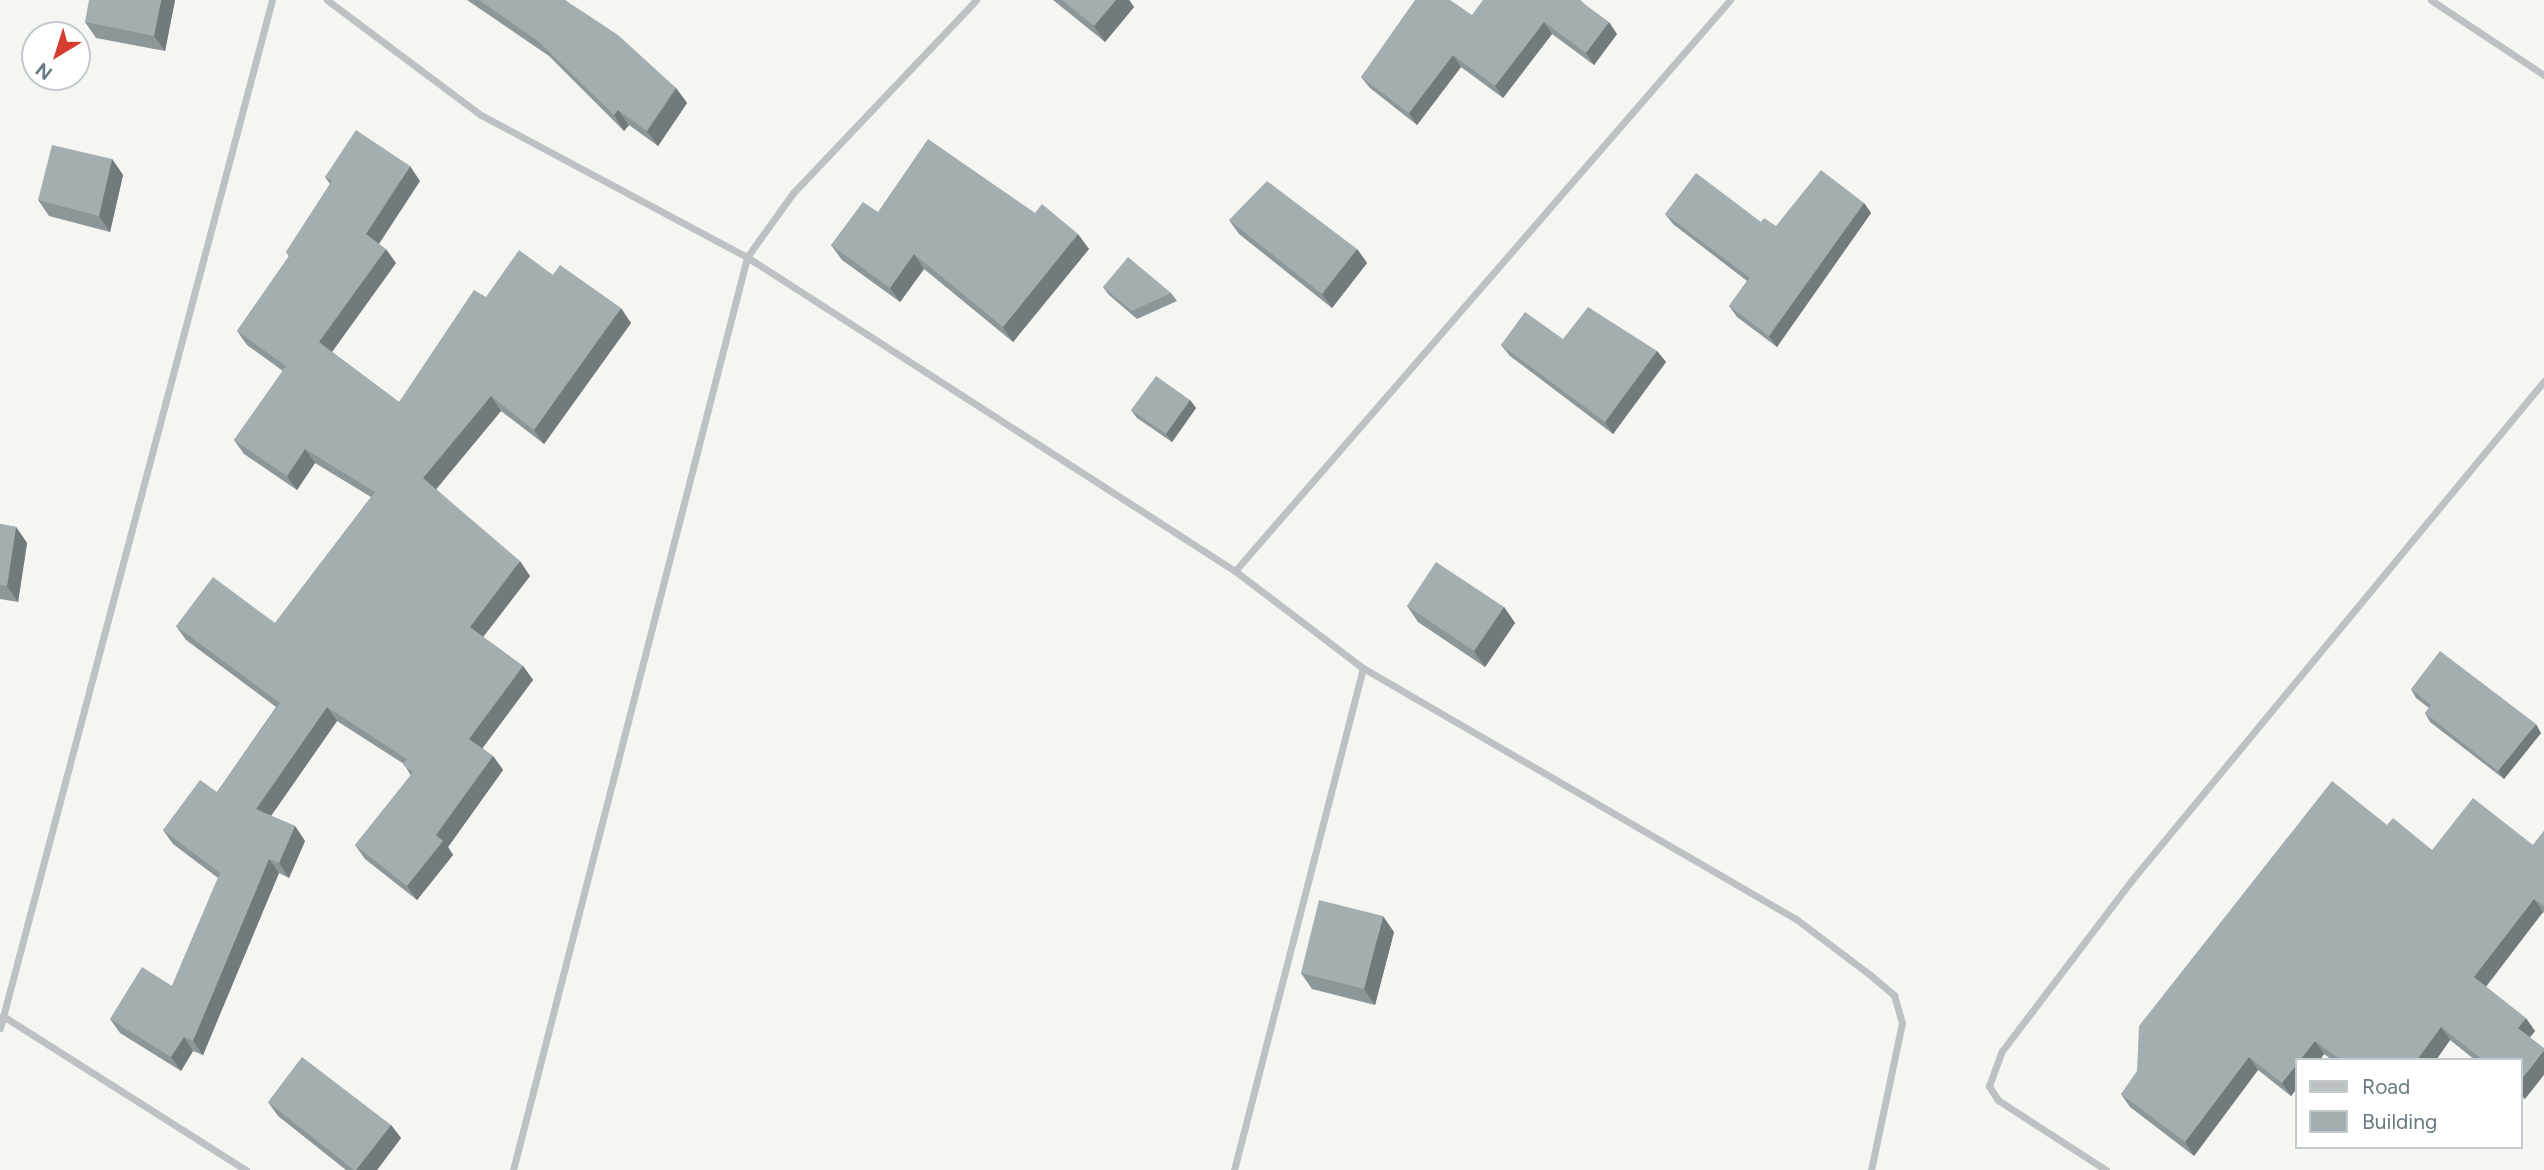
<!DOCTYPE html>
<html>
<head>
<meta charset="utf-8">
<style>
	body { margin:0 }
	#map { position:relative; width:2544px; height:1170px; overflow:hidden; background:#f5f5f2; font-family:Figtree,sans-serif }
	div>[style] { position:absolute }
	.minor>* { height:7px; margin:-3.5px; padding:0 3.5px; transform-origin:3.5px; border-radius:3.5px; background:#bcc2c4 }
	.wall>* { inset:0; background:#8d9698 }
	.shaded-wall>* { inset:0; background:#737a7c }
	.building>* { inset:0; background:#a4aeb1 }
	span { translate:-50% -50%; white-space:nowrap; text-align:center; line-height:1.15; -webkit-text-stroke:7px #fff; paint-order:stroke }
	.legend { position:absolute; left:2295px; top:1058px; width:228px; height:91px; box-sizing:border-box; background:#fff; border:2px solid #c2cacd; margin:0; padding:9px 12px; list-style:none; font-size:21px; color:#667a81 }
	.legend li { display:flex; align-items:center; gap:14px; height:35px }
	.legend b { width:35px; border:2px solid #c2cacd }
	.north { position:absolute; left:21px; top:21px; width:70px; height:70px; box-sizing:border-box; background:#fff; border:2px solid #c2cacd; border-radius:50%; rotate:218deg; font-size:19px; font-weight:700; line-height:28px; text-align:center; color:#667a81 }
	.north::after { content:''; display:block; margin:auto; width:24px; height:32px; background:#d73c30; clip-path:polygon(50% 0,100% 100%,50% 72%,0 100%) }
</style>
</head>
<body>
<div id="map">
	<div class="minor">
		<div style="left:327px;top:0;width:192px;rotate:36.8deg"></div>
		<div style="left:481px;top:115px;width:302px;rotate:28.1deg"></div>
		<div style="left:747px;top:257px;width:580px;rotate:32.76deg"></div>
		<div style="left:1235px;top:571px;width:161px;rotate:37.2deg"></div>
		<div style="left:1363px;top:668px;width:500px;rotate:30.1deg"></div>
		<div style="left:1796px;top:919px;width:91px;rotate:37deg"></div>
		<div style="left:1869px;top:974px;width:33px;rotate:40deg"></div>
		<div style="left:1894px;top:995px;width:29px;rotate:74deg"></div>
		<div style="left:1902px;top:1023px;width:150px;rotate:101.9deg"></div>
		<div style="left:2431px;top:0;width:136px;rotate:33.6deg"></div>
		<div style="left:1235px;top:571px;width:756px;rotate:-49.08deg"></div>
		<div style="left:3px;top:1016px;width:288px;rotate:32.4deg"></div>
		<div style="left:0;top:1028px;width:1063px;rotate:-75.18deg"></div>
		<div style="left:513px;top:1170px;width:943px;rotate:-75.62deg"></div>
		<div style="left:747px;top:257px;width:79px;rotate:-54.3deg"></div>
		<div style="left:793px;top:193px;width:266px;rotate:-46.5deg"></div>
		<div style="left:1234px;top:1170px;width:518px;rotate:-75.59deg"></div>
		<div style="left:2106px;top:1170px;width:129px;rotate:-147.1deg"></div>
		<div style="left:1998px;top:1100px;width:17px;rotate:-123deg"></div>
		<div style="left:1989px;top:1086px;width:37px;rotate:-70deg"></div>
		<div style="left:2002px;top:1051px;width:213px;rotate:-52.8deg"></div>
		<div style="left:2131px;top:881px;width:649px;rotate:-50.44deg"></div>
	</div>
	<div class="wall">
		<div style="clip-path:polygon(175px 0,165px 51px,96px 38px,85px 22px)"></div>
		<div style="clip-path:polygon(467px 0,565px 0,676px 88px,687px 103px,658px 146px,629px 125px,624px 131px,549px 56px)"></div>
		<div style="clip-path:polygon(1053px 0,1129px 0,1134px 7px,1105px 42px)"></div>
		<div style="clip-path:polygon(1580px 0,1617px 34px,1594px 65px,1552px 34px,1503px 98px,1461px 67px,1417px 125px,1370px 88px,1361px 77px,1472px 15px)"></div>
		<div style="clip-path:polygon(112px 159px,123px 175px,110px 232px,49px 216px,38px 200px)"></div>
		<div style="clip-path:polygon(325px 177px,420px 181px,379px 244px,396px 263px,332px 352px,399px 402px,486px 297px,553px 275px,631px 323px,544px 444px,501px 411px,436px 489px,530px 576px,483px 637px,523px 666px,533px 680px,482px 748px,493px 756px,503px 770px,448px 847px,453px 855px,417px 900px,365px 859px,355px 845px,411px 776px,404px 764px,337px 721px,271px 816px,295px 826px,305px 841px,289px 878px,279px 873px,203px 1055px,193px 1051px,181px 1071px,120px 1033px,110px 1019px,172px 986px,218px 878px,173px 844px,163px 830px,217px 792px,276px 707px,186px 640px,176px 626px,275px 623px,371px 497px,315px 463px,297px 490px,244px 454px,234px 440px,283px 371px,247px 345px,237px 331px,289px 256px,286px 252px,330px 184px)"></div>
		<div style="clip-path:polygon(1864px 203px,1871px 213px,1777px 347px,1737px 317px,1729px 306px,1747px 281px,1673px 224px,1665px 214px,1761px 222px,1776px 226px)"></div>
		<div style="clip-path:polygon(878px 212px,1035px 213px,1089px 249px,1013px 342px,924px 269px,900px 302px,842px 260px,831px 245px)"></div>
		<div style="clip-path:polygon(1229px 220px,1357px 249px,1367px 263px,1332px 308px,1239px 234px)"></div>
		<div style="clip-path:polygon(1103px 287px,1171px 293px,1177px 301px,1137px 319px,1109px 295px)"></div>
		<div style="clip-path:polygon(1563px 339px,1657px 351px,1666px 362px,1613px 434px,1510px 356px,1501px 345px)"></div>
		<div style="clip-path:polygon(1190px 400px,1196px 408px,1172px 442px,1137px 418px,1131px 410px)"></div>
		<div style="clip-path:polygon(0 524px,16px 527px,27px 543px,18px 602px,0 599px)"></div>
		<div style="clip-path:polygon(1407px 606px,1504px 607px,1515px 623px,1485px 667px,1418px 622px)"></div>
		<div style="clip-path:polygon(2411px 689px,2541px 733px,2504px 779px,2430px 722px,2425px 713px,2429px 708px,2416px 698px)"></div>
		<div style="clip-path:polygon(2387px 825px,2432px 850px,2533px 845px,2544px 831px,2544px 913px,2543px 912px,2486px 987px,2535px 1031px,2530px 1037px,2525px 1099px,2521px 1096px,2521px 1060px,2475px 1060px,2450px 1040px,2436px 1060px,2332px 1060px,2324px 1054px,2291px 1096px,2258px 1070px,2194px 1156px,2130px 1107px,2121px 1094px)"></div>
		<div style="clip-path:polygon(1394px 932px,1375px 1005px,1312px 989px,1301px 973px)"></div>
		<div style="clip-path:polygon(268px 1102px,391px 1125px,401px 1138px,377px 1170px,346px 1170px,278px 1116px)"></div>
	</div>
	<div class="shaded-wall">
		<div style="clip-path:polygon(161px 0,175px 0,165px 51px,154px 36px)"></div>
		<div style="clip-path:polygon(1116px 0,1129px 0,1134px 7px,1105px 42px,1094px 26px)"></div>
		<div style="clip-path:polygon(1544px 22px,1552px 34px,1503px 98px,1495px 86px)"></div>
		<div style="clip-path:polygon(1609px 22px,1617px 34px,1594px 65px,1586px 53px)"></div>
		<div style="clip-path:polygon(1453px 55px,1461px 67px,1417px 125px,1409px 113px)"></div>
		<div style="clip-path:polygon(676px 88px,687px 103px,658px 146px,647px 131px)"></div>
		<div style="clip-path:polygon(618px 110px,629px 125px,624px 131px,614px 115px)"></div>
		<div style="clip-path:polygon(112px 159px,123px 175px,110px 232px,99px 216px)"></div>
		<div style="clip-path:polygon(410px 166px,420px 181px,376px 248px,366px 234px)"></div>
		<div style="clip-path:polygon(1864px 203px,1871px 213px,1777px 347px,1769px 336px)"></div>
		<div style="clip-path:polygon(1078px 234px,1089px 249px,1013px 342px,1003px 327px)"></div>
		<div style="clip-path:polygon(386px 249px,396px 263px,329px 356px,319px 342px)"></div>
		<div style="clip-path:polygon(1357px 249px,1367px 263px,1332px 308px,1322px 294px)"></div>
		<div style="clip-path:polygon(914px 254px,924px 269px,900px 302px,890px 288px)"></div>
		<div style="clip-path:polygon(621px 308px,631px 323px,544px 444px,534px 430px)"></div>
		<div style="clip-path:polygon(1657px 351px,1666px 362px,1613px 434px,1605px 422px)"></div>
		<div style="clip-path:polygon(491px 396px,501px 411px,433px 493px,423px 478px)"></div>
		<div style="clip-path:polygon(1190px 400px,1196px 408px,1172px 442px,1166px 434px)"></div>
		<div style="clip-path:polygon(305px 449px,315px 463px,297px 490px,287px 476px)"></div>
		<div style="clip-path:polygon(16px 527px,27px 543px,18px 602px,7px 586px)"></div>
		<div style="clip-path:polygon(520px 561px,530px 576px,480px 641px,470px 627px)"></div>
		<div style="clip-path:polygon(1504px 607px,1515px 623px,1485px 667px,1474px 651px)"></div>
		<div style="clip-path:polygon(523px 666px,533px 680px,479px 753px,469px 739px)"></div>
		<div style="clip-path:polygon(327px 707px,337px 721px,266px 823px,256px 809px)"></div>
		<div style="clip-path:polygon(2536px 724px,2541px 733px,2504px 779px,2498px 771px)"></div>
		<div style="clip-path:polygon(493px 756px,503px 770px,448px 847px,453px 855px,417px 900px,407px 886px,436px 835px)"></div>
		<div style="clip-path:polygon(295px 826px,305px 841px,289px 878px,279px 863px)"></div>
		<div style="clip-path:polygon(269px 859px,279px 873px,203px 1055px,193px 1041px)"></div>
		<div style="clip-path:polygon(2534px 899px,2543px 912px,2483px 990px,2474px 977px)"></div>
		<div style="clip-path:polygon(1383px 916px,1394px 932px,1375px 1005px,1364px 989px)"></div>
		<div style="clip-path:polygon(2526px 1018px,2535px 1031px,2527px 1041px,2518px 1028px)"></div>
		<div style="clip-path:polygon(2441px 1027px,2450px 1040px,2436px 1060px,2417px 1060px)"></div>
		<div style="clip-path:polygon(184px 1037px,193px 1051px,181px 1071px,171px 1057px)"></div>
		<div style="clip-path:polygon(2315px 1041px,2324px 1054px,2320px 1060px,2300px 1060px)"></div>
		<div style="clip-path:polygon(2544px 1050px,2544px 1075px,2525px 1099px,2521px 1093px,2521px 1080px)"></div>
		<div style="clip-path:polygon(2249px 1057px,2258px 1070px,2194px 1156px,2185px 1142px)"></div>
		<div style="clip-path:polygon(2297px 1064px,2297px 1088px,2291px 1096px,2282px 1083px)"></div>
		<div style="clip-path:polygon(391px 1125px,401px 1138px,377px 1170px,356px 1170px)"></div>
	</div>
	<div class="building">
		<div style="clip-path:polygon(89px 0,161px 0,154px 36px,85px 22px)"></div>
		<div style="clip-path:polygon(479px 0,565px 0,618px 35px,676px 88px,647px 131px,618px 110px,614px 115px,538px 41px)"></div>
		<div style="clip-path:polygon(1062px 0,1116px 0,1094px 26px)"></div>
		<div style="clip-path:polygon(1415px 0,1450px 0,1472px 15px,1483px 0,1579px 0,1609px 22px,1586px 53px,1544px 22px,1495px 86px,1453px 55px,1409px 113px,1361px 77px)"></div>
		<div style="clip-path:polygon(356px 130px,410px 166px,366px 234px,386px 249px,319px 342px,399px 402px,474px 290px,486px 297px,519px 250px,553px 275px,560px 265px,621px 308px,534px 430px,491px 396px,423px 478px,520px 561px,470px 627px,523px 666px,469px 739px,493px 756px,436px 835px,443px 841px,407px 886px,355px 845px,413px 772px,403px 765px,407px 759px,327px 707px,256px 809px,295px 826px,279px 863px,269px 859px,193px 1041px,184px 1037px,171px 1057px,110px 1019px,142px 967px,172px 986px,220px 873px,163px 830px,200px 780px,217px 792px,280px 703px,176px 626px,213px 577px,275px 623px,375px 492px,305px 449px,287px 476px,234px 440px,286px 366px,237px 331px,290px 255px,286px 252px,332px 181px,325px 177px)"></div>
		<div style="clip-path:polygon(928px 139px,1035px 213px,1042px 204px,1078px 234px,1003px 327px,914px 254px,890px 288px,831px 245px,863px 202px,878px 212px)"></div>
		<div style="clip-path:polygon(52px 145px,112px 159px,99px 216px,38px 200px)"></div>
		<div style="clip-path:polygon(1821px 170px,1864px 203px,1769px 336px,1729px 306px,1750px 278px,1665px 214px,1696px 173px,1761px 222px,1764px 218px,1776px 226px)"></div>
		<div style="clip-path:polygon(1267px 181px,1357px 249px,1322px 294px,1229px 220px)"></div>
		<div style="clip-path:polygon(1128px 257px,1171px 293px,1132px 311px,1103px 287px)"></div>
		<div style="clip-path:polygon(1588px 307px,1657px 351px,1605px 422px,1501px 345px,1525px 312px,1563px 339px)"></div>
		<div style="clip-path:polygon(1156px 376px,1190px 400px,1166px 434px,1131px 410px)"></div>
		<div style="clip-path:polygon(0 524px,16px 527px,7px 586px,0 585px)"></div>
		<div style="clip-path:polygon(1436px 562px,1504px 607px,1474px 651px,1407px 606px)"></div>
		<div style="clip-path:polygon(2440px 651px,2536px 724px,2498px 771px,2425px 713px,2431px 705px,2411px 689px)"></div>
		<div style="clip-path:polygon(2332px 781px,2387px 825px,2393px 818px,2432px 850px,2473px 798px,2533px 845px,2544px 831px,2544px 906px,2534px 899px,2474px 977px,2526px 1018px,2518px 1028px,2544px 1048px,2544px 1050px,2521px 1080px,2521px 1060px,2483px 1060px,2441px 1027px,2417px 1060px,2341px 1060px,2315px 1041px,2300px 1060px,2297px 1060px,2297px 1064px,2282px 1083px,2249px 1057px,2185px 1142px,2121px 1094px,2137px 1071px,2139px 1026px)"></div>
		<div style="clip-path:polygon(1319px 900px,1383px 916px,1364px 989px,1301px 973px)"></div>
		<div style="clip-path:polygon(302px 1057px,391px 1125px,356px 1170px,354px 1170px,268px 1102px)"></div>
	</div>
	<ul class="legend">
	<li><b style="height:9px;background:#bcc2c4"></b>Road</li>
	<li><b style="height:19px;background:#a4aeb1"></b>Building</li>
	</ul>
	<div class="north">N</div>
</div>
</body>
</html>
